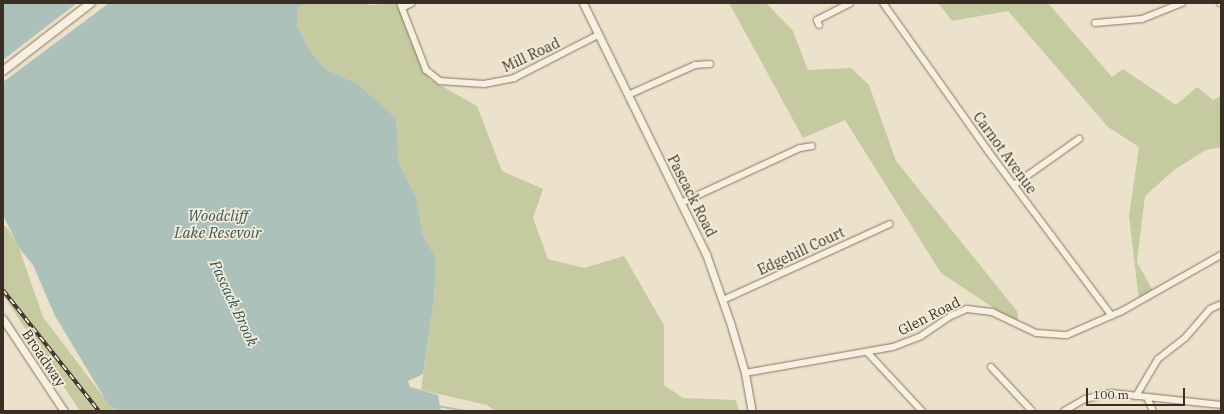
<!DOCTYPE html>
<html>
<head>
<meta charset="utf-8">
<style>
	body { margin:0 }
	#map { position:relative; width:1224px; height:414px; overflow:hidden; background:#ece2cc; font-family:"IBM Plex Serif",serif }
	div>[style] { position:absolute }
	.green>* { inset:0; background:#c6caa0 }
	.water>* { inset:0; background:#acc1ba }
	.stream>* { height:2px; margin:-1px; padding:0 1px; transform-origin:1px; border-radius:1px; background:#acc1ba }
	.roads { filter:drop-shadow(0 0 1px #887561) drop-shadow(0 0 1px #887561) }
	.minor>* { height:6px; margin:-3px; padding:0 3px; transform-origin:3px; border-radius:3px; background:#f7efdf }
	.tertiary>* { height:7px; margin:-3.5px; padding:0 3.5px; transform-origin:3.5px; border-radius:3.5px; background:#f7efdf }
	.secondary>* { height:8px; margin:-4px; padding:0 4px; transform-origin:4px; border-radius:4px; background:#f7efdf }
	.rail>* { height:3.5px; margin-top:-1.75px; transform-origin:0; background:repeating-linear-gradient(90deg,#f4ecdb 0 6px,#3a2d23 0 12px); box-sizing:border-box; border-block:1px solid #3a2d23 }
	span { translate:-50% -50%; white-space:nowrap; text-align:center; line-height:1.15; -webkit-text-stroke:3.5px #f4ecdb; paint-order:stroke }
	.street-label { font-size:14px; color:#3a2d23 }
	.water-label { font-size:15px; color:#335855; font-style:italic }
	.frame { position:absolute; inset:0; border:4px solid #3a2d23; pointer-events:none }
	.scale { position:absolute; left:1086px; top:388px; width:99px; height:18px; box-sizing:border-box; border:2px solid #3a2d23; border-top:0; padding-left:5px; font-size:12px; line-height:14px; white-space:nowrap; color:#3a2d23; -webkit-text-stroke:3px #f4ecdb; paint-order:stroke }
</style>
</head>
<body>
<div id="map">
	<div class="green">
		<div style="clip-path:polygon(306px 3px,365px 3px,370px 5px,397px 3px,431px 80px,477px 106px,502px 171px,543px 189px,533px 218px,548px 259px,584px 268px,624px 256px,664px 325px,664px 385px,683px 398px,736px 400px,739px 411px,495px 411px,487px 405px,421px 390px,434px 301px,436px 258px,423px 235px,416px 197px,399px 163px,396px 118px,358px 84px,324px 68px,309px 49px,297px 25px,298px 8px)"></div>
		<div style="clip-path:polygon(729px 3px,766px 3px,793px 31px,808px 70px,851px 68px,869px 85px,896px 161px,1017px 311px,1019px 325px,941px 273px,845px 120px,803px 138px)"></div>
		<div style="clip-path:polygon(938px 3px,1048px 3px,1112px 77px,1123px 69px,1176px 105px,1197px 87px,1213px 100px,1221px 96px,1221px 147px,1206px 150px,1174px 170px,1145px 196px,1137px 262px,1154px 293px,1139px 301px,1129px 216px,1139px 147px,1108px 127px,1008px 11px,952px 21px)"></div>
		<div style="clip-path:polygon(3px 224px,9px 230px,19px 248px,43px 317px,108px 403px,121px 411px,80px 411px,3px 295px)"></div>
	</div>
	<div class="water">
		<div style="clip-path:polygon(3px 3px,77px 3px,3px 60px)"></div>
		<div style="clip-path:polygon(109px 3px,306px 3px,298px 8px,297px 25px,309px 49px,324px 68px,358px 84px,396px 118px,399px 163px,416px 197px,423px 235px,436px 258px,434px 301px,423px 374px,408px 381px,410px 387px,438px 395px,441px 411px,121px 411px,108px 404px,55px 316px,33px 265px,19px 248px,3px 215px,3px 82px)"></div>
	</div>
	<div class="stream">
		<div style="left:437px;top:406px;width:29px;rotate:10deg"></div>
	</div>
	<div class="roads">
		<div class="minor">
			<div style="left:400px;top:3px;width:72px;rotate:68.8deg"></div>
			<div style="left:426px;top:70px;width:18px;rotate:38deg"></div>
			<div style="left:440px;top:81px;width:44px;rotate:3.9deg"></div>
			<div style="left:484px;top:84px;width:31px;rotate:-11deg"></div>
			<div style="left:514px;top:78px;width:94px;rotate:-27.1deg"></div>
			<div style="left:883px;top:3px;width:181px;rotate:54.6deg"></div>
			<div style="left:988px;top:151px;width:206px;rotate:53.1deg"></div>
			<div style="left:1220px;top:3px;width:1px"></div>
			<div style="left:402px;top:8px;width:11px;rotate:-27deg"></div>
			<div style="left:1095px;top:23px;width:47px;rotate:-4.9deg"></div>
			<div style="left:1142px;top:19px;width:43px;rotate:-21.8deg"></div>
			<div style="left:819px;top:25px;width:5px;rotate:-112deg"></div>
			<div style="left:817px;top:20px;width:37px;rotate:-27deg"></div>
			<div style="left:628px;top:95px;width:73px;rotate:-24.1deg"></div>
			<div style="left:695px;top:65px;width:15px;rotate:-4deg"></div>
			<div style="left:1014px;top:185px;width:80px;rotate:-35.3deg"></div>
			<div style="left:681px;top:203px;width:131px;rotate:-24.8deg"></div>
			<div style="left:800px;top:148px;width:12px;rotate:-9deg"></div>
			<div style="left:723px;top:300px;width:183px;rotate:-24.5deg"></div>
			<div style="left:867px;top:352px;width:81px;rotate:47deg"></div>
			<div style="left:991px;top:367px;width:60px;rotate:47deg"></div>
			<div style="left:745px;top:373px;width:150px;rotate:-10deg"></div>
			<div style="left:893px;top:347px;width:30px;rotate:-21deg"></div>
			<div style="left:921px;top:336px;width:36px;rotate:-34deg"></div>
			<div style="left:951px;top:316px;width:17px;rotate:-24deg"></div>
			<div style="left:967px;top:309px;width:25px;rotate:7deg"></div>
			<div style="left:992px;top:312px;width:49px;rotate:25.5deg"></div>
			<div style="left:1036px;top:333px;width:31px;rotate:4deg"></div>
			<div style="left:1067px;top:335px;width:60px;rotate:-23.6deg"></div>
			<div style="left:1122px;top:311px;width:114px;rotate:-29.5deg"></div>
			<div style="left:1136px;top:396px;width:43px;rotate:-59.3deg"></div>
			<div style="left:1158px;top:359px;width:34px;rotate:-38deg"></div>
			<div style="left:1185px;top:338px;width:38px;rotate:-49deg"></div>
			<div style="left:1210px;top:309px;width:12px;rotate:-24deg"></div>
			<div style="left:1147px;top:397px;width:15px;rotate:67deg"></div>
			<div style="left:1064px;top:411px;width:24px;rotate:-30deg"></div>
			<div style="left:1085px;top:399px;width:27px;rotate:-13deg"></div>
			<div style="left:1111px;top:393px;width:111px;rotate:6.2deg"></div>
		</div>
		<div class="tertiary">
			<div style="left:583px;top:3px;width:280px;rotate:63.9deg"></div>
			<div style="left:706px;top:254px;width:72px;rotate:70.6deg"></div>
			<div style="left:730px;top:322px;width:53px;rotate:73.6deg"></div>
			<div style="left:745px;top:373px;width:39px;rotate:80deg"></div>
			<div style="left:3px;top:319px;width:110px;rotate:56.5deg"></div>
		</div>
		<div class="secondary">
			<div style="left:3px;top:71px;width:111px;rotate:-37.7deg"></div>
		</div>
	</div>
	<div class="rail">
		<div style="left:3px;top:290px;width:154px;rotate:51.6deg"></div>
	</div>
	<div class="street-label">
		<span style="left:531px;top:55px;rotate:-25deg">Mill Road</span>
		<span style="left:1005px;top:153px;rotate:54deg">Carnot Avenue</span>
		<span style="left:692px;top:196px;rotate:63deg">Pascack Road</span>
		<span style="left:801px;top:251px;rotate:-25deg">Edgehill Court</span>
		<span style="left:929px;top:316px;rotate:-27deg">Glen Road</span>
		<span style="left:44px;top:358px;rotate:56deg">Broadway</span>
	</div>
	<div class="water-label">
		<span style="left:218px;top:224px">Woodcliff<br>Lake Resevoir</span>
		<span style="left:234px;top:303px;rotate:65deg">Pascack Brook</span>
	</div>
	<div class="frame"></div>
	<div class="scale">100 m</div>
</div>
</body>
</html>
